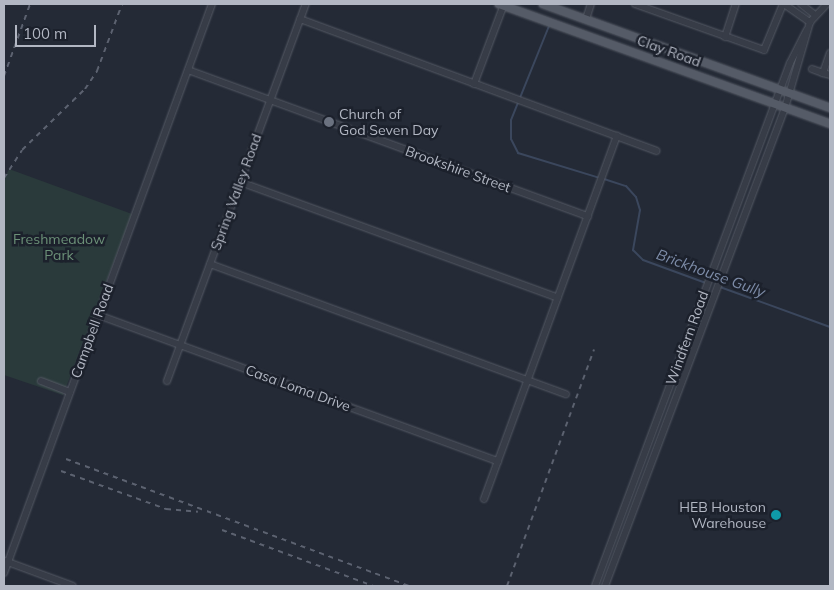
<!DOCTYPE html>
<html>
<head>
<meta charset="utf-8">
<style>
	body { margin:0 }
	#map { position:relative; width:834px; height:590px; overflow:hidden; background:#242a36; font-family:Mulish,sans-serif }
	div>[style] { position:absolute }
	.green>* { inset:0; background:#2a3a3b }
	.stream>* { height:2px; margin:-1px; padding:0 1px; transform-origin:1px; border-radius:1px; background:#3b475d }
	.roads { filter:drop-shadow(0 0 1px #555a65) drop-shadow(0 0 1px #555a65) }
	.minor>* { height:6px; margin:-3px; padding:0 3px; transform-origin:3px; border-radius:3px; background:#373c47 }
	.major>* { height:8px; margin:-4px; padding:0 4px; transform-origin:4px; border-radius:4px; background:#555b67 }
	.rail>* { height:2px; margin-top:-1px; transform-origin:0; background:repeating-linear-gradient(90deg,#5c6270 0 5px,transparent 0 10px) }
	.dots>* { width:14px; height:14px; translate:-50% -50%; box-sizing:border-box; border:2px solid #1c212c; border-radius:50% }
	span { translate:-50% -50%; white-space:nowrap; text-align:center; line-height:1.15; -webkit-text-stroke:5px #1c212c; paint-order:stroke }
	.street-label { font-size:14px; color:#b2b7c3 }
	.poi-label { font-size:14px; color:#b2b7c3 }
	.left { translate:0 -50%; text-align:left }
	.right { translate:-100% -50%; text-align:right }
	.park-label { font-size:14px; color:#6c9178 }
	.water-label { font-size:15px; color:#7d8ca8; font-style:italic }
	.frame { position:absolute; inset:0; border:5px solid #b2b7c3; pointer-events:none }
	.scale { position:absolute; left:15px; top:25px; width:81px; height:22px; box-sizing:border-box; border:2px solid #b2b7c3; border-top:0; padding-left:6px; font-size:15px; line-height:18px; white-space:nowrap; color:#b2b7c3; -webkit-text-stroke:4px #1c212c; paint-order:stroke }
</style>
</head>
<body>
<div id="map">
	<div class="green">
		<div style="clip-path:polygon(9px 169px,132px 214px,63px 395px,4px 375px,4px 179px)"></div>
	</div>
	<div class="stream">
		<div style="left:549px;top:26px;width:101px;rotate:112deg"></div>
		<div style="left:511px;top:120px;width:19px;rotate:90deg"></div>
		<div style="left:511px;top:139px;width:16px;rotate:63deg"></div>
		<div style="left:518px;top:153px;width:86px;rotate:17deg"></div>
		<div style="left:604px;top:179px;width:23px;rotate:18deg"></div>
		<div style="left:626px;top:186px;width:15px;rotate:48deg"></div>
		<div style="left:636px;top:197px;width:14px;rotate:73deg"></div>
		<div style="left:640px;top:210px;width:41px;rotate:99.9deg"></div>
		<div style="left:633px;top:250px;width:14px;rotate:45deg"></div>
		<div style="left:643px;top:260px;width:67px;rotate:20.1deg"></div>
		<div style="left:720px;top:287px;width:117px;rotate:20deg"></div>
	</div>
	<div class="roads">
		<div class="minor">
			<div style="left:635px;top:4px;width:137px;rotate:19.6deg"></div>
			<div style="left:764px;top:50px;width:50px;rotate:-67.6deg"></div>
			<div style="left:784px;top:4px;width:32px;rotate:35deg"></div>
			<div style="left:801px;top:4px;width:18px;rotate:38deg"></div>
			<div style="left:300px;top:19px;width:380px;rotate:20.3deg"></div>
			<div style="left:586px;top:19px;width:16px;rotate:-72deg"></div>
			<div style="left:725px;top:37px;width:35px;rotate:-72deg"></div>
			<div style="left:812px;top:69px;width:12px;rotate:20deg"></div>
			<div style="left:823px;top:73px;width:21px;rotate:-71deg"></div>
			<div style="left:188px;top:70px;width:426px;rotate:20.1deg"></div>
			<div style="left:823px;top:73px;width:7px;rotate:16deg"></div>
			<div style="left:474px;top:84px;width:85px;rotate:-69.4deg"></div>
			<div style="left:240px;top:182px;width:338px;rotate:20deg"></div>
			<div style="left:210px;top:264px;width:379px;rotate:20.1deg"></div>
			<div style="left:98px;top:315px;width:426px;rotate:20.1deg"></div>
			<div style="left:41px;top:381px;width:31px;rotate:21deg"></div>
			<div style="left:167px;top:381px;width:402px;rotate:-69.8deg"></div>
			<div style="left:484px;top:499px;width:387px;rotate:-69.9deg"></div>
			<div style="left:5px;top:561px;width:72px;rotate:20.2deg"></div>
			<div style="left:4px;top:573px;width:606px;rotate:-69.92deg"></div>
			<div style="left:595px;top:586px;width:558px;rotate:-69.55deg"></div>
			<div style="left:790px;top:63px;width:37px;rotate:-63deg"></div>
			<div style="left:605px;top:586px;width:511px;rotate:-69.37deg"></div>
			<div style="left:785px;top:108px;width:90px;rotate:-73.8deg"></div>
			<div style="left:810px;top:22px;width:25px;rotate:-47deg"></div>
		</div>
		<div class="major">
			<div style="left:499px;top:4px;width:352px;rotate:19.9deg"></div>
			<div style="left:543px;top:4px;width:305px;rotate:19.9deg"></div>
		</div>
	</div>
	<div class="rail">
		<div style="left:4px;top:76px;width:77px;rotate:-70.1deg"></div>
		<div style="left:4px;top:178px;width:33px;rotate:-57deg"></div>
		<div style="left:22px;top:150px;width:88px;rotate:-44.1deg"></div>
		<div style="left:85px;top:89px;width:22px;rotate:-56deg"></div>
		<div style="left:97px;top:71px;width:72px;rotate:-69.5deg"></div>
		<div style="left:66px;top:459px;width:367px;rotate:20.3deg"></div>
		<div style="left:61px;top:471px;width:112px;rotate:19.9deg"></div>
		<div style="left:166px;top:509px;width:32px;rotate:5deg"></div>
		<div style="left:222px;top:530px;width:161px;rotate:20.3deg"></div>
		<div style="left:507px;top:586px;width:252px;rotate:-69.8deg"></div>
	</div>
	<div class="dots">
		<div style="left:329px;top:122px;background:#6b7280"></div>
		<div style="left:776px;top:515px;background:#0f9aa8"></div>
	</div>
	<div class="street-label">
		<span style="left:669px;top:51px;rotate:20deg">Clay Road</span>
		<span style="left:458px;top:169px;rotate:20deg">Brookshire Street</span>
		<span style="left:236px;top:192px;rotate:-70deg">Spring Valley Road</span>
		<span style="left:92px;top:331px;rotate:-70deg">Campbell Road</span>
		<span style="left:687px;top:338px;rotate:-70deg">Windfern Road</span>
		<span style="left:298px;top:388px;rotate:20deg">Casa Loma Drive</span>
	</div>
	<div class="poi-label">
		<span class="left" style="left:339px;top:122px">Church of<br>God Seven Day</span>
		<span class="right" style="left:766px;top:515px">HEB Houston<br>Warehouse</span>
	</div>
	<div class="park-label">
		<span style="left:59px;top:247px">Freshmeadow<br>Park</span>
	</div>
	<div class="water-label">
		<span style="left:711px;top:273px;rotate:20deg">Brickhouse Gully</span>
	</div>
	<div class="frame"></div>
	<div class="scale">100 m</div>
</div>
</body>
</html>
